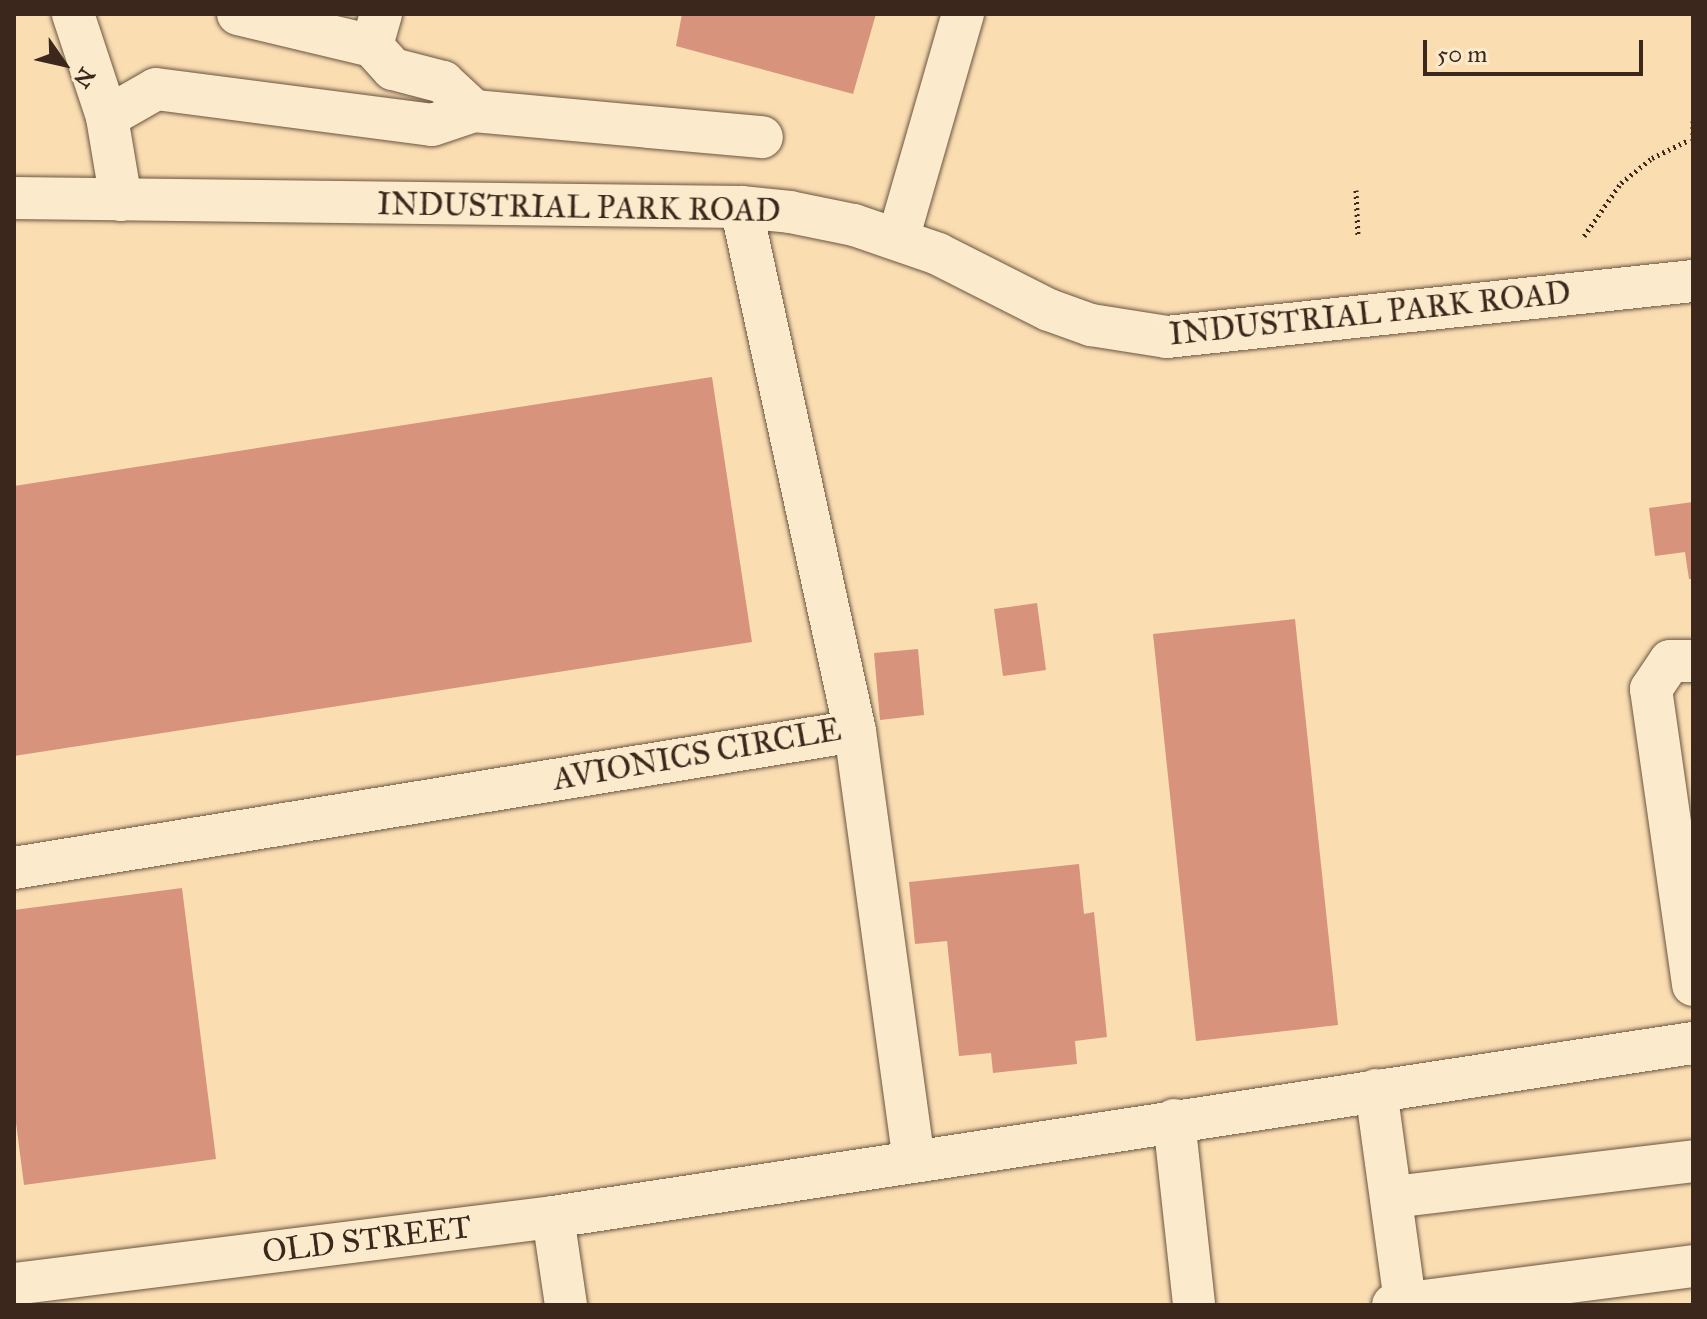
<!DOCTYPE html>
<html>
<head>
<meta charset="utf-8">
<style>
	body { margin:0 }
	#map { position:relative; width:1707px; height:1319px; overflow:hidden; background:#fadeb2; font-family:"IM FELL Great Primer",serif }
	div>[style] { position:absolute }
	.building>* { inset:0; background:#d8937c }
	.path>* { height:5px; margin-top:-2.5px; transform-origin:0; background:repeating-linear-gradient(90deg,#3b271c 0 2px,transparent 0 6px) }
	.roads { filter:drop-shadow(0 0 2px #6b5542) drop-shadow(0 0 2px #6b5542) }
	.minor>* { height:42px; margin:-21px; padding:0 21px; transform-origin:21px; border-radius:21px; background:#fceacd }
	span { translate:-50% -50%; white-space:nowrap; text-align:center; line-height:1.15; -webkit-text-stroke:6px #fceacd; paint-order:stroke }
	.street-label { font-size:32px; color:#3b271c }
	.frame { position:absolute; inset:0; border:16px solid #3b271c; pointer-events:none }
	.north { position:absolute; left:24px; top:24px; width:80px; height:80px; -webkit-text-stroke:6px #fceacd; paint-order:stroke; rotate:124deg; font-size:22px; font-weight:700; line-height:32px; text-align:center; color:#3b271c }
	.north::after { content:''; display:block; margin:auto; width:28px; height:36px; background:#3b271c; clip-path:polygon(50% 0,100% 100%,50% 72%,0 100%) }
	.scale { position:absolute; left:1423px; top:40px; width:220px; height:36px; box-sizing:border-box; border:4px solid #3b271c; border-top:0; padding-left:10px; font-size:24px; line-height:28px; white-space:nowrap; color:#3b271c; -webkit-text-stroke:6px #fceacd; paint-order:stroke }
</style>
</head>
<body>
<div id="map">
	<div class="building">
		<div style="clip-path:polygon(682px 14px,876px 14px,853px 94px,676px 46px)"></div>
		<div style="clip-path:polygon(712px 377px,752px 642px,14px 756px,14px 486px)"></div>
		<div style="clip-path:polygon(1693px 502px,1693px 579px,1689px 579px,1685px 552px,1655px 556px,1649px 508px)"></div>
		<div style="clip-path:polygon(1037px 603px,1046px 670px,1003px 676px,994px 609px)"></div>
		<div style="clip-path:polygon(1295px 619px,1338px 1025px,1196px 1041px,1153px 634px)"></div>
		<div style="clip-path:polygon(918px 649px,924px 715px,880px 720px,874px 653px)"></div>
		<div style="clip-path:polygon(1079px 864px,1084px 914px,1094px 912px,1107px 1037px,1075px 1041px,1077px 1064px,993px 1073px,991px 1053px,959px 1056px,947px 941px,915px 944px,909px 882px)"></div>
		<div style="clip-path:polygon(182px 888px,216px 1159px,24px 1185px,14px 1107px,14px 910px)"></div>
	</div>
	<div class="path">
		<div style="left:1693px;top:121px;width:22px;rotate:90deg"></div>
		<div style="left:1356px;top:190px;width:46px;rotate:87.5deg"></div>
		<div style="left:1584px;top:236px;width:65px;rotate:-55.1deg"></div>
		<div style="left:1621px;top:183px;width:40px;rotate:-39deg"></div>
		<div style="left:1652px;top:158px;width:41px;rotate:-25.9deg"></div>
	</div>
	<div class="roads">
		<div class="minor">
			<div style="left:73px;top:14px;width:108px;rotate:71.7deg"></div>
			<div style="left:238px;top:14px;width:138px;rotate:13.4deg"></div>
			<div style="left:381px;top:14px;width:33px;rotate:106deg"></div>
			<div style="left:372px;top:46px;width:31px;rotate:48deg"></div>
			<div style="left:393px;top:69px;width:52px;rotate:14.6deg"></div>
			<div style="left:443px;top:82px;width:42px;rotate:43.1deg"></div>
			<div style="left:14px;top:198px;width:727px;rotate:0.71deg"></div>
			<div style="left:741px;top:207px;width:49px;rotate:5.8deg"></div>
			<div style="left:790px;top:212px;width:65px;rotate:11.5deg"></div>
			<div style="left:854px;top:225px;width:89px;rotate:19deg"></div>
			<div style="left:938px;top:254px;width:124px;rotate:26.8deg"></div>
			<div style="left:1049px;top:310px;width:45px;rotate:19.7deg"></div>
			<div style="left:1091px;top:325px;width:77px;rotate:9deg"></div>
			<div style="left:1167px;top:337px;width:529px;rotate:-6.08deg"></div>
			<div style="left:121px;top:200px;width:84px;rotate:-99.6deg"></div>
			<div style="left:107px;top:117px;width:56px;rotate:-29.7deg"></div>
			<div style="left:156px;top:89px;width:278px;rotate:7.4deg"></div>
			<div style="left:432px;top:125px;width:44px;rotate:-18.4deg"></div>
			<div style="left:474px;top:111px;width:289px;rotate:5.2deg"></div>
			<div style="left:741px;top:207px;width:536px;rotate:77.73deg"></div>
			<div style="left:855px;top:731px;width:432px;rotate:82.2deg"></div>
			<div style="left:898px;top:239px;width:234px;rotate:-73.9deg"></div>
			<div style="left:1693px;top:661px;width:23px;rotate:180deg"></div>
			<div style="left:1670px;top:661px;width:34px;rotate:124deg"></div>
			<div style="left:1651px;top:689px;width:299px;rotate:81.9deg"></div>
			<div style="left:14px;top:868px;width:852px;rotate:-9.25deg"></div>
			<div style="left:1376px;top:1090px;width:215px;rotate:82.2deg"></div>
			<div style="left:1174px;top:1120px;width:186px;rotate:83.8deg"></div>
			<div style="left:1393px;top:1197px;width:302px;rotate:-6.8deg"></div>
			<div style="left:553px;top:1217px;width:89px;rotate:81.6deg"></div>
			<div style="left:14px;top:1284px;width:543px;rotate:-7.09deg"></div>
			<div style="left:553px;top:1217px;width:1153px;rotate:-8.68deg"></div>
			<div style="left:1393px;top:1305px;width:303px;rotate:-7.4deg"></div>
		</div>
	</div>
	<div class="street-label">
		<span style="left:579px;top:208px;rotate:1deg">INDUSTRIAL PARK ROAD</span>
		<span style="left:1370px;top:314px;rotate:-6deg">INDUSTRIAL PARK ROAD</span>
		<span style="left:697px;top:755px;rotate:-10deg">AVIONICS CIRCLE</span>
		<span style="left:367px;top:1240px;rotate:-7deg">OLD STREET</span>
	</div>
	<div class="frame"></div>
	<div class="north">N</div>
	<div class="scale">50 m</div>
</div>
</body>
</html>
